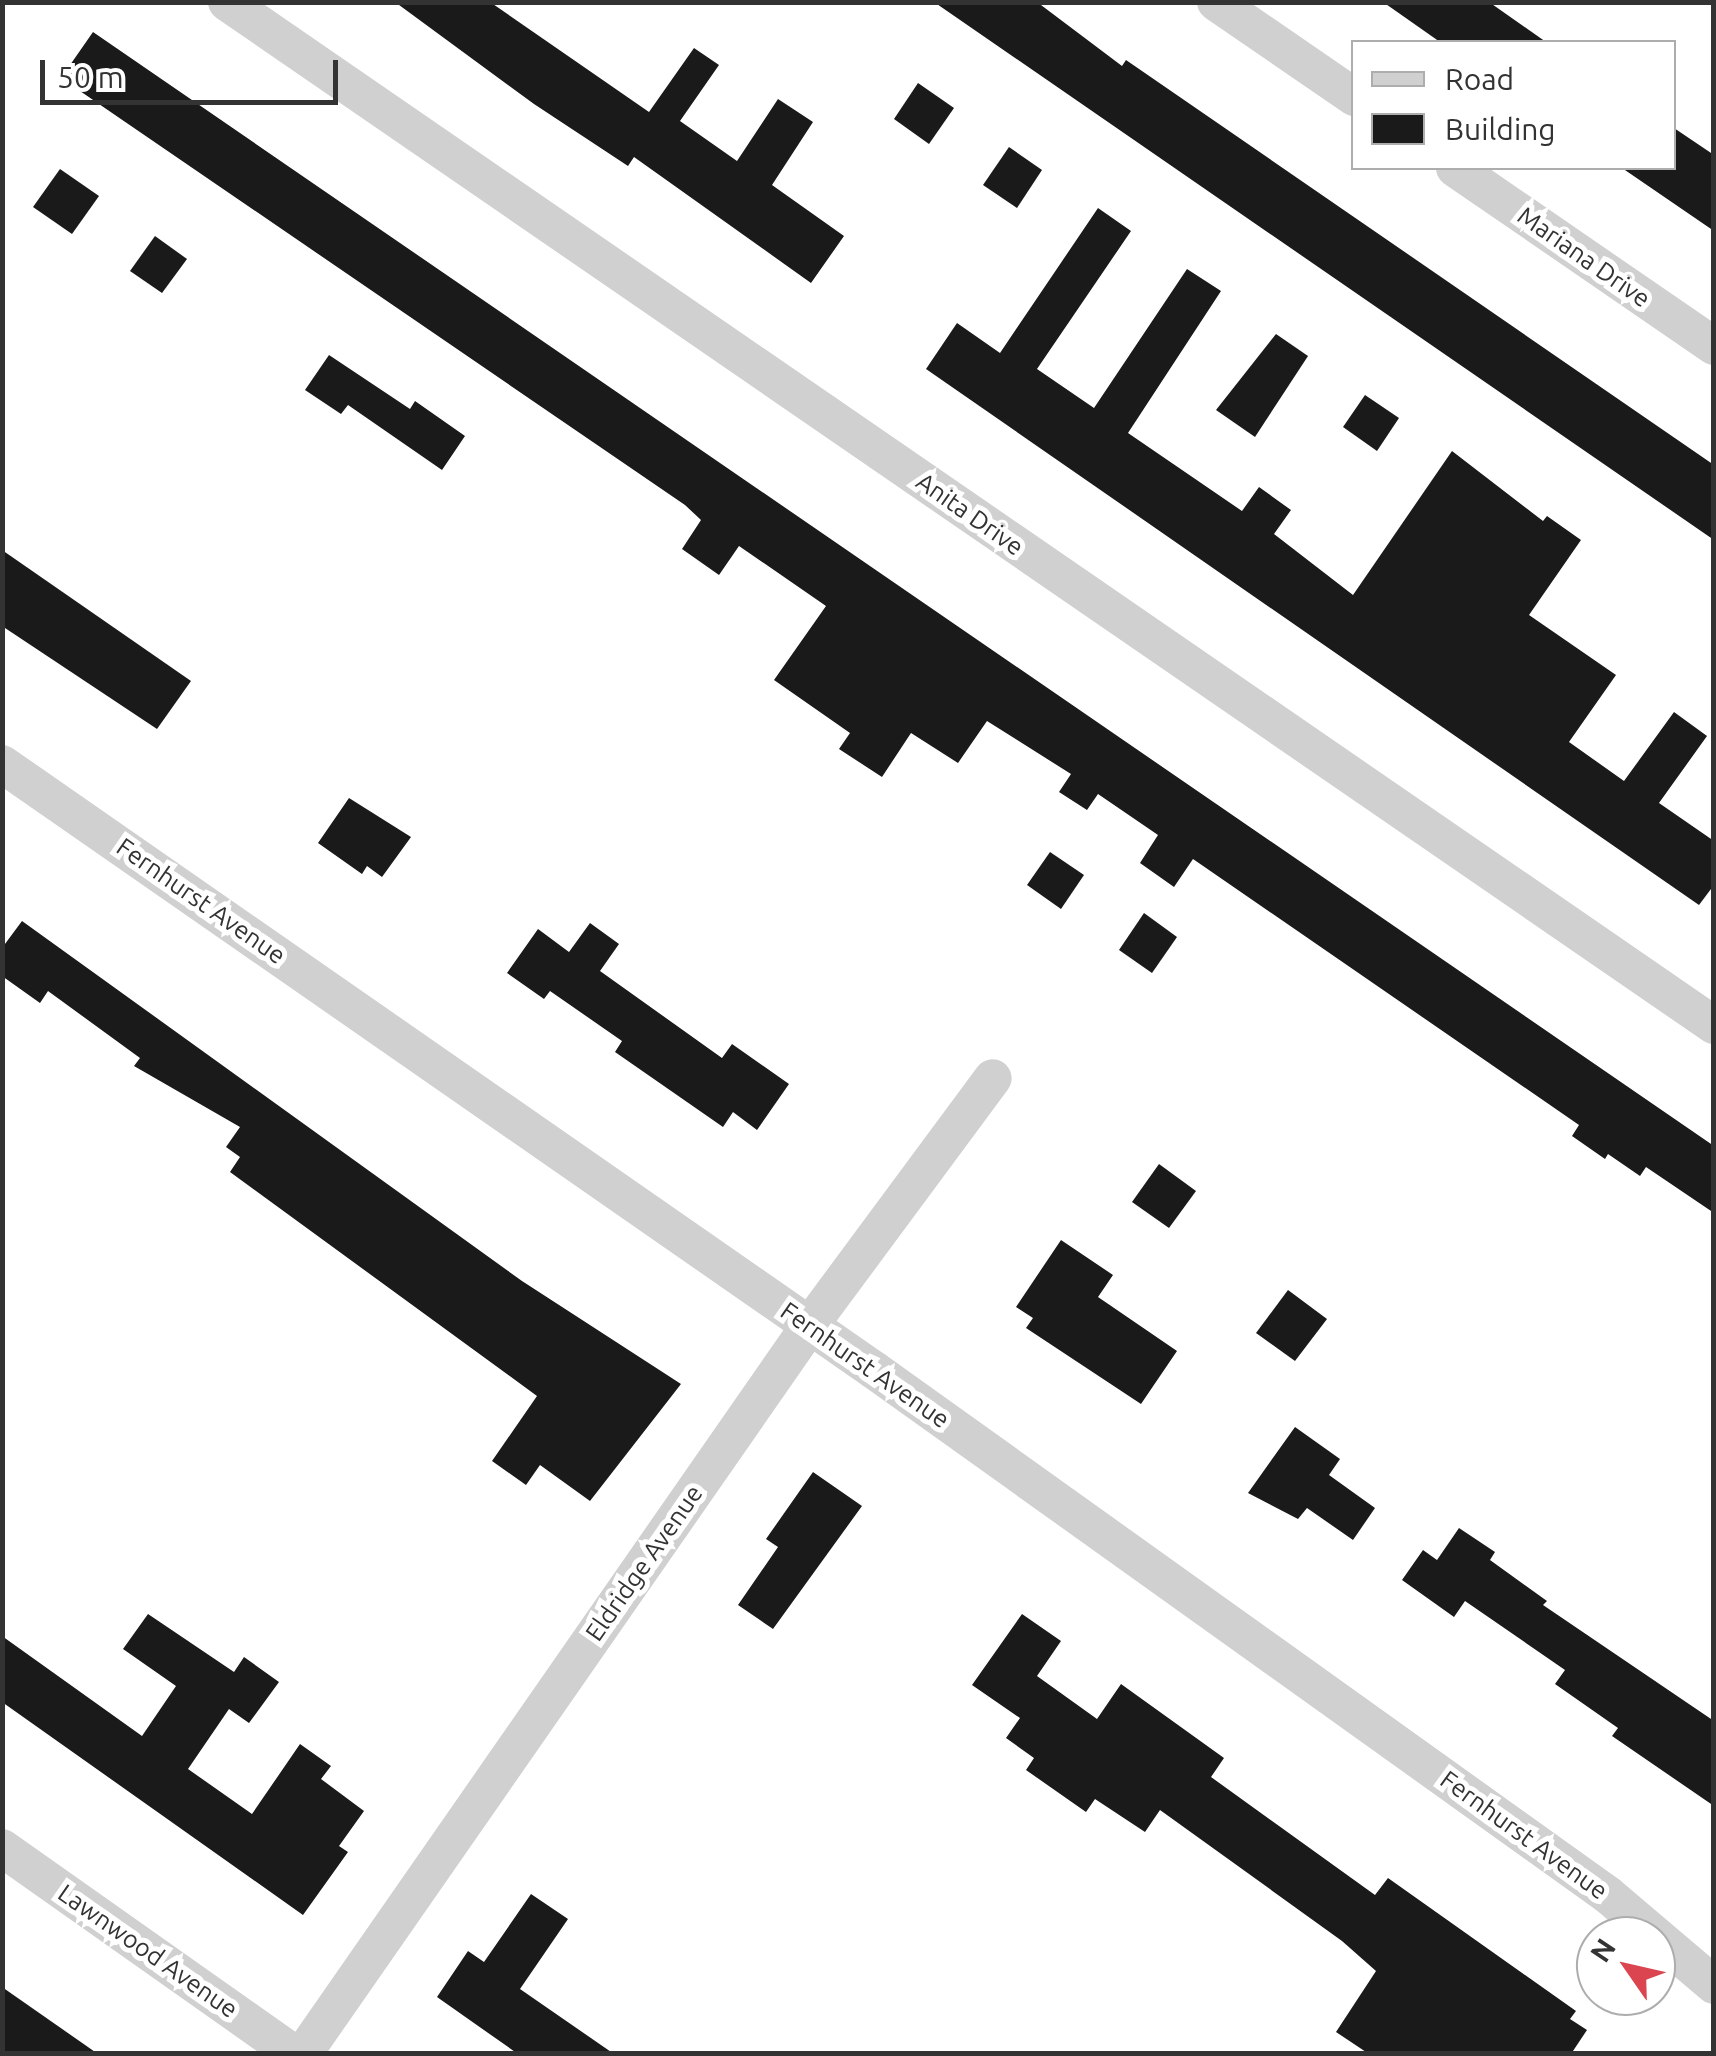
<!DOCTYPE html>
<html>
<head>
<meta charset="utf-8">
<style>
	body { margin:0 }
	#map { position:relative; width:1716px; height:2056px; overflow:hidden; background:#fff; font-family:Ubuntu,sans-serif }
	div>[style] { position:absolute }
	.building>* { inset:0; background:#1a1a1a }
	.minor>* { height:38px; margin:-19px; padding:0 19px; transform-origin:19px; border-radius:19px; background:#d0d0d0 }
	span { translate:-50% -50%; white-space:nowrap; text-align:center; line-height:1.15; -webkit-text-stroke:10px #fff; paint-order:stroke }
	.street-label { font-size:25px; color:#333 }
	.frame { position:absolute; inset:0; border:5px solid #333; pointer-events:none }
	.legend { position:absolute; left:1351px; top:40px; width:325px; height:130px; box-sizing:border-box; background:#fff; border:2px solid #adadad; margin:0; padding:12px 18px; list-style:none; font-size:30px; color:#333 }
	.legend li { display:flex; align-items:center; gap:20px; height:50px }
	.legend b { width:50px; border:2px solid #adadad }
	.north { position:absolute; left:1576px; top:1916px; width:100px; height:100px; box-sizing:border-box; background:#fff; border:2px solid #adadad; border-radius:50%; rotate:304deg; font-size:28px; font-weight:700; line-height:40px; text-align:center; color:#333 }
	.north::after { content:''; display:block; margin:auto; width:35px; height:45px; background:#da4550; clip-path:polygon(50% 0,100% 100%,50% 72%,0 100%) }
	.scale { position:absolute; left:40px; top:60px; width:298px; height:45px; box-sizing:border-box; border:5px solid #333; border-top:0; padding-left:12px; font-size:30px; line-height:35px; white-space:nowrap; color:#333; -webkit-text-stroke:8px #fff; paint-order:stroke }
</style>
</head>
<body>
<div id="map">
	<div class="building">
		<div style="clip-path:polygon(395px 2px,490px 2px,649px 112px,694px 48px,719px 65px,680px 121px,737px 161px,778px 99px,813px 122px,772px 185px,844px 236px,811px 283px,634px 157px,628px 166px,534px 104px)"></div>
		<div style="clip-path:polygon(934px 2px,1037px 2px,1122px 66px,1126px 60px,1714px 465px,1714px 540px)"></div>
		<div style="clip-path:polygon(1383px 2px,1489px 2px,1546px 42px,1440px 42px)"></div>
		<div style="clip-path:polygon(93px 32px,1714px 1146px,1714px 1213px,1646px 1167px,1640px 1176px,1608px 1154px,1605px 1159px,1572px 1136px,1579px 1125px,1193px 859px,1174px 887px,1140px 863px,1158px 835px,1098px 794px,1087px 810px,1059px 792px,1071px 774px,987px 721px,958px 763px,911px 733px,882px 777px,839px 749px,850px 733px,774px 680px,826px 606px,739px 546px,719px 575px,682px 549px,701px 520px,685px 505px,61px 78px)"></div>
		<div style="clip-path:polygon(918px 83px,954px 108px,929px 144px,894px 119px)"></div>
		<div style="clip-path:polygon(1674px 128px,1714px 155px,1714px 231px,1622px 168px,1674px 168px)"></div>
		<div style="clip-path:polygon(1009px 147px,1042px 170px,1017px 208px,983px 185px)"></div>
		<div style="clip-path:polygon(60px 169px,99px 196px,72px 234px,33px 207px)"></div>
		<div style="clip-path:polygon(1098px 208px,1131px 231px,1037px 369px,1094px 408px,1187px 269px,1221px 291px,1128px 433px,1242px 511px,1259px 487px,1291px 510px,1274px 534px,1353px 595px,1452px 451px,1543px 521px,1547px 516px,1581px 540px,1529px 615px,1616px 675px,1569px 742px,1624px 781px,1674px 712px,1707px 736px,1659px 803px,1714px 841px,1714px 885px,1699px 905px,926px 369px,957px 323px,1000px 353px)"></div>
		<div style="clip-path:polygon(155px 236px,187px 259px,162px 293px,130px 271px)"></div>
		<div style="clip-path:polygon(1276px 334px,1308px 356px,1255px 437px,1216px 410px)"></div>
		<div style="clip-path:polygon(329px 355px,410px 409px,415px 401px,465px 436px,442px 470px,348px 405px,341px 414px,305px 390px)"></div>
		<div style="clip-path:polygon(1365px 395px,1399px 418px,1377px 451px,1343px 427px)"></div>
		<div style="clip-path:polygon(2px 550px,191px 681px,157px 729px,2px 626px)"></div>
		<div style="clip-path:polygon(349px 798px,411px 837px,382px 877px,367px 866px,362px 874px,318px 843px)"></div>
		<div style="clip-path:polygon(1050px 852px,1084px 875px,1061px 909px,1027px 885px)"></div>
		<div style="clip-path:polygon(1144px 913px,1177px 937px,1152px 973px,1119px 950px)"></div>
		<div style="clip-path:polygon(22px 921px,522px 1281px,681px 1384px,590px 1501px,540px 1465px,526px 1485px,492px 1461px,537px 1396px,230px 1172px,240px 1157px,226px 1147px,240px 1127px,134px 1066px,140px 1058px,48px 991px,40px 1003px,2px 976px,2px 948px)"></div>
		<div style="clip-path:polygon(590px 923px,619px 944px,600px 971px,722px 1058px,732px 1044px,789px 1084px,757px 1130px,733px 1112px,723px 1127px,615px 1052px,622px 1041px,550px 991px,544px 999px,507px 973px,538px 929px,569px 952px)"></div>
		<div style="clip-path:polygon(1159px 1164px,1196px 1191px,1169px 1228px,1132px 1202px)"></div>
		<div style="clip-path:polygon(1061px 1240px,1113px 1275px,1098px 1297px,1177px 1351px,1141px 1404px,1026px 1328px,1033px 1318px,1016px 1307px)"></div>
		<div style="clip-path:polygon(1288px 1290px,1327px 1319px,1295px 1361px,1256px 1333px)"></div>
		<div style="clip-path:polygon(1295px 1427px,1340px 1459px,1329px 1475px,1375px 1508px,1353px 1540px,1307px 1508px,1298px 1519px,1248px 1493px)"></div>
		<div style="clip-path:polygon(813px 1472px,862px 1506px,773px 1629px,738px 1605px,778px 1547px,766px 1539px)"></div>
		<div style="clip-path:polygon(1459px 1528px,1495px 1552px,1490px 1560px,1547px 1601px,1543px 1605px,1714px 1721px,1714px 1806px,1612px 1736px,1618px 1728px,1555px 1684px,1565px 1670px,1465px 1601px,1454px 1617px,1402px 1580px,1423px 1550px,1437px 1560px)"></div>
		<div style="clip-path:polygon(148px 1614px,234px 1672px,244px 1657px,279px 1682px,249px 1723px,229px 1709px,188px 1769px,252px 1814px,300px 1744px,331px 1766px,321px 1779px,364px 1811px,339px 1846px,348px 1852px,303px 1915px,2px 1702px,2px 1636px,142px 1736px,176px 1686px,123px 1649px)"></div>
		<div style="clip-path:polygon(1022px 1614px,1061px 1641px,1037px 1676px,1097px 1719px,1121px 1684px,1224px 1758px,1211px 1777px,1375px 1895px,1388px 1878px,1576px 2011px,1570px 2019px,1587px 2030px,1571px 2054px,1369px 2054px,1336px 2032px,1376px 1971px,1342px 1941px,1160px 1810px,1145px 1832px,1095px 1799px,1086px 1812px,1026px 1770px,1034px 1758px,1006px 1738px,1020px 1718px,972px 1685px)"></div>
		<div style="clip-path:polygon(531px 1894px,568px 1919px,520px 1989px,614px 2054px,518px 2054px,437px 1997px,468px 1951px,484px 1962px)"></div>
		<div style="clip-path:polygon(2px 1987px,98px 2054px,2px 2054px)"></div>
	</div>
	<div class="minor">
		<div style="left:227px;top:2px;width:1805px;rotate:34.53deg"></div>
		<div style="left:1216px;top:2px;width:168px;rotate:34.5deg"></div>
		<div style="left:1455px;top:168px;width:314px;rotate:34.5deg"></div>
		<div style="left:2px;top:764px;width:1062px;rotate:34.8deg"></div>
		<div style="left:874px;top:1370px;width:902px;rotate:35.57deg"></div>
		<div style="left:1608px;top:1895px;width:139px;rotate:40.3deg"></div>
		<div style="left:2px;top:1848px;width:357px;rotate:35.2deg"></div>
		<div style="left:303px;top:2054px;width:888px;rotate:-55.18deg"></div>
		<div style="left:810px;top:1325px;width:307px;rotate:-53.5deg"></div>
	</div>
	<div class="street-label">
		<span style="left:1584px;top:257px;rotate:35deg">Mariana Drive</span>
		<span style="left:970px;top:514px;rotate:35deg">Anita Drive</span>
		<span style="left:201px;top:901px;rotate:35deg">Fernhurst Avenue</span>
		<span style="left:865px;top:1365px;rotate:35deg">Fernhurst Avenue</span>
		<span style="left:644px;top:1563px;rotate:-55deg">Eldridge Avenue</span>
		<span style="left:1524px;top:1835px;rotate:36deg">Fernhurst Avenue</span>
		<span style="left:148px;top:1951px;rotate:35deg">Lawnwood Avenue</span>
	</div>
	<div class="frame"></div>
	<ul class="legend">
	<li><b style="height:12px;background:#d0d0d0"></b>Road</li>
	<li><b style="height:28px;background:#1a1a1a"></b>Building</li>
	</ul>
	<div class="north">N</div>
	<div class="scale">50 m</div>
</div>
</body>
</html>
